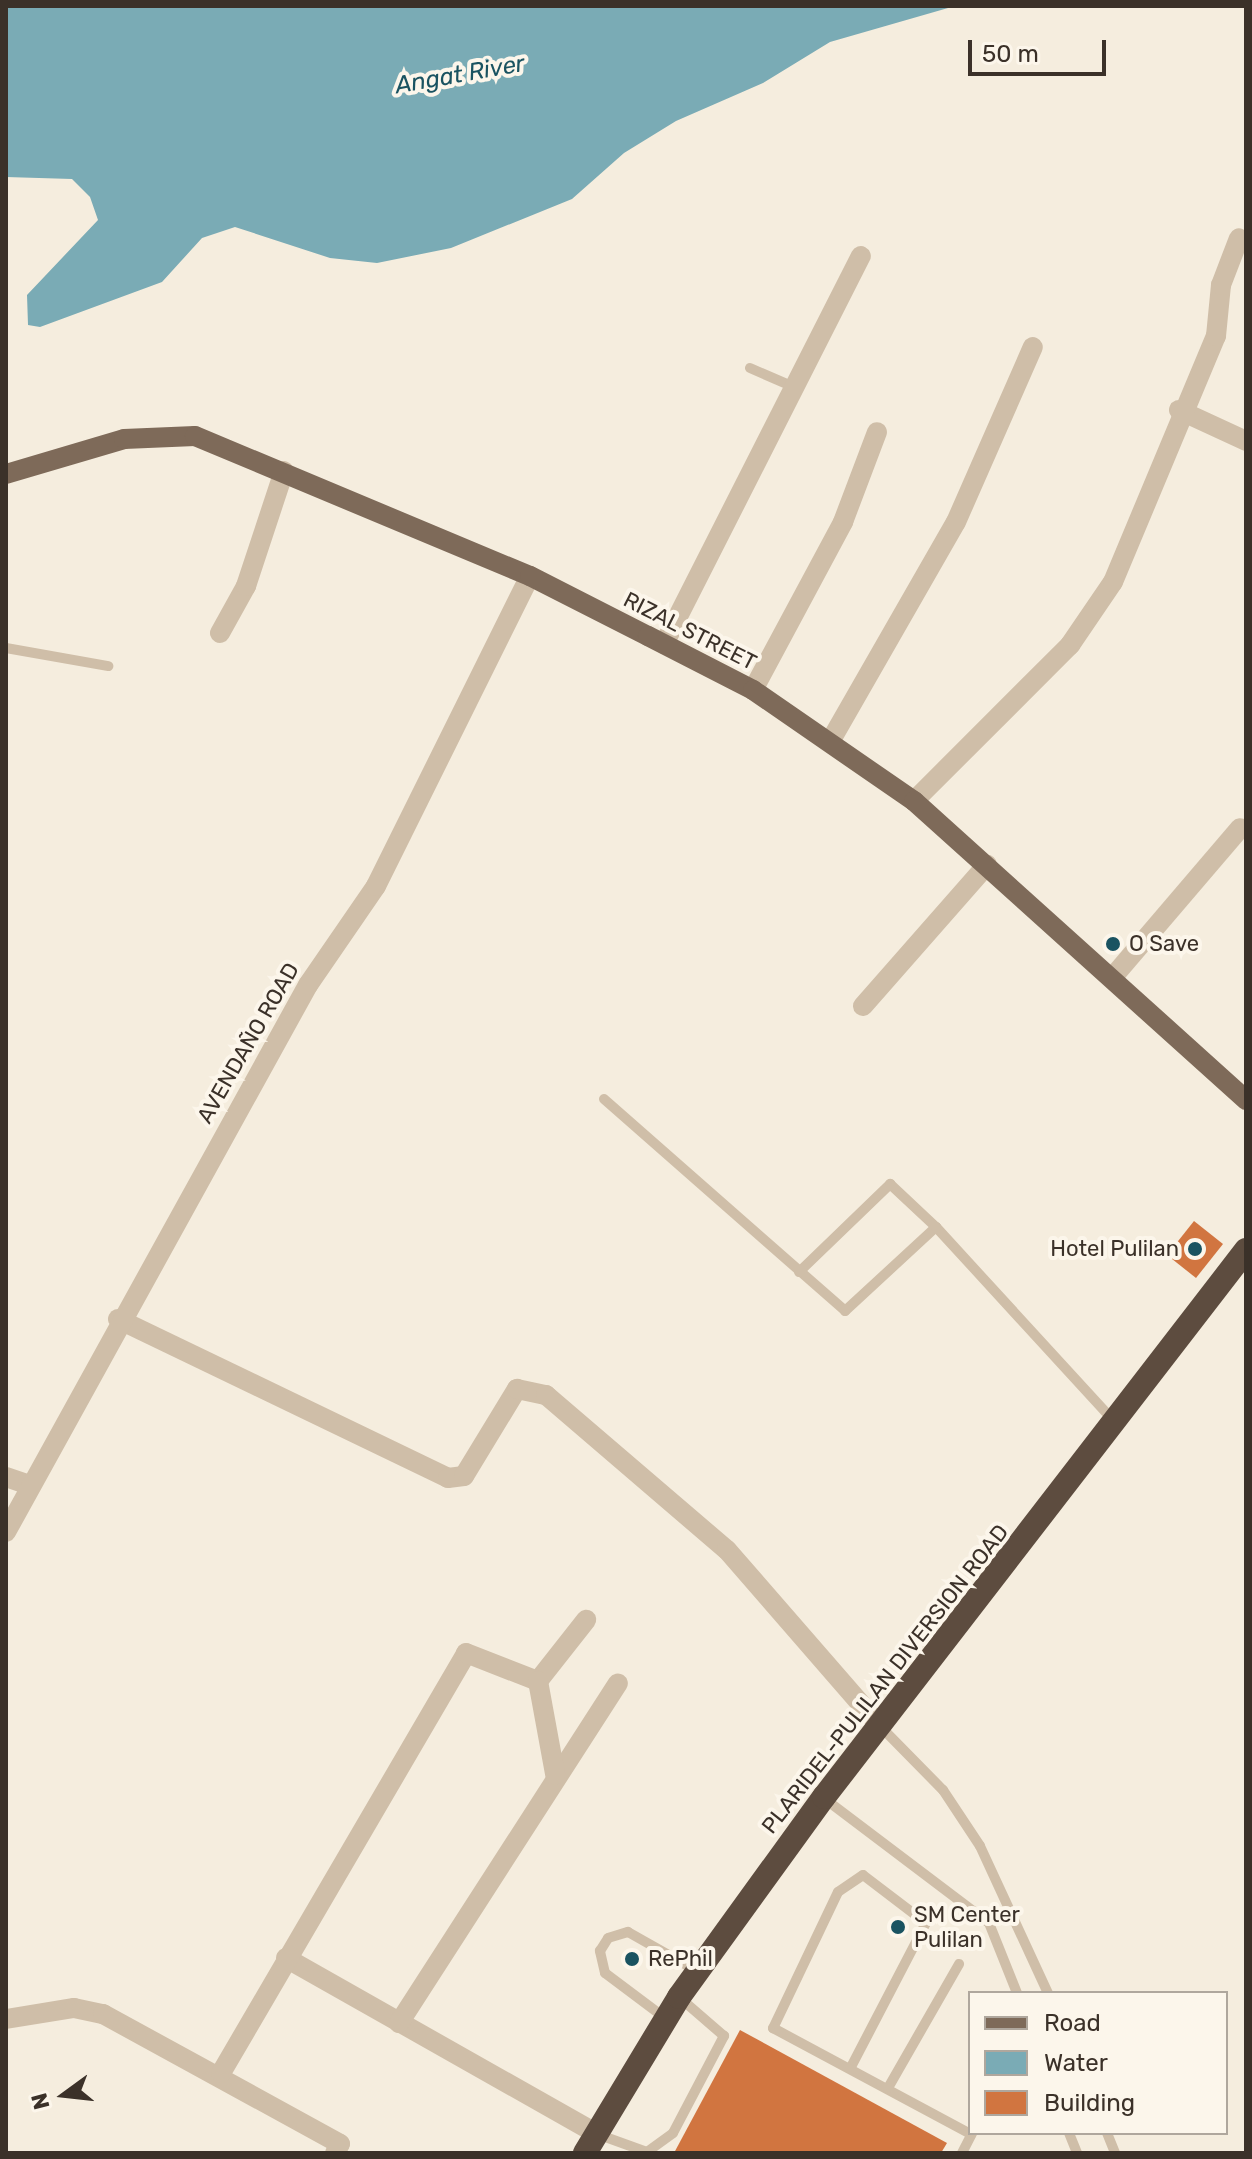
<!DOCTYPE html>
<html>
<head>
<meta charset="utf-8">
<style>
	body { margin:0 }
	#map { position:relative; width:1252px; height:2159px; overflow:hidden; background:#f5edde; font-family:Rubik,sans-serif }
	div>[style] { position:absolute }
	.water>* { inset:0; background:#7aabb5 }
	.building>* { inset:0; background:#d17540 }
	.lane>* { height:10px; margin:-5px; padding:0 5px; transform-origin:5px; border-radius:5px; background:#cfbea8 }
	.street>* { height:20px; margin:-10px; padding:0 10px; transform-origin:10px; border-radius:10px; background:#cfbea8 }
	.primary>* { height:20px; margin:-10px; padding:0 10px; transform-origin:10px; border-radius:10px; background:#7e6a59 }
	.highway>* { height:24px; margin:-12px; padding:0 12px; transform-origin:12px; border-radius:12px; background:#5d4c3f }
	.dots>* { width:22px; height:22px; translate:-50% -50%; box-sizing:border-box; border:4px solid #fcf6eb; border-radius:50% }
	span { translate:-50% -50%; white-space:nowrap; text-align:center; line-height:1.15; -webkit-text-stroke:8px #fcf6eb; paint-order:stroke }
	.street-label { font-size:22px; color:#3b3129 }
	.poi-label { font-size:22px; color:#3b3129 }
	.left { translate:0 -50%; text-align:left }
	.right { translate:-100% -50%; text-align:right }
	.water-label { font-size:24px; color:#1a5361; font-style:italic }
	.frame { position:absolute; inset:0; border:8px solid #3b3129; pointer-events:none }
	.legend { position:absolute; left:968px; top:1991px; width:260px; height:144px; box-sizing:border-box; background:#fcf6eb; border:2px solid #afa79d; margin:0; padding:10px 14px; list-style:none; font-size:24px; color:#3b3129 }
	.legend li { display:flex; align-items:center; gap:16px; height:40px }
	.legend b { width:40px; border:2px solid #afa79d }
	.north { position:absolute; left:24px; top:2055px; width:80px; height:80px; -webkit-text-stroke:6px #fcf6eb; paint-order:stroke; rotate:255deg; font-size:22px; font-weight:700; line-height:32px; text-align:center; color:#3b3129 }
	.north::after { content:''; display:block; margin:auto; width:28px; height:36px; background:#3b3129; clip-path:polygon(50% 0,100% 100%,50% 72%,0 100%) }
	.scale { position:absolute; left:968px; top:40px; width:138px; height:36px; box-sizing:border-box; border:4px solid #3b3129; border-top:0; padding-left:10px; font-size:24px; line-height:28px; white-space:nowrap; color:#3b3129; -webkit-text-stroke:6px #fcf6eb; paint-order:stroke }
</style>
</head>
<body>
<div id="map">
	<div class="water">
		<div style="clip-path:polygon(6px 6px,955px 6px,830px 42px,763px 83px,676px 121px,624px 153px,572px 199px,451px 248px,377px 263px,330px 258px,235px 227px,202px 238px,162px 282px,40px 327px,28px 325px,27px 295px,98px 220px,90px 197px,72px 179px,6px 177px)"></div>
	</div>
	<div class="building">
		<div style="clip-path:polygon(1194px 1221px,1223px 1244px,1196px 1278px,1167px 1255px)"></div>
		<div style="clip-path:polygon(740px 2030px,947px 2143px,941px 2153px,674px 2153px)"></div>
	</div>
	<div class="lane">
		<div style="left:750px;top:368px;width:50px;rotate:23.5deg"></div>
		<div style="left:6px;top:648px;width:104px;rotate:10deg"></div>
		<div style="left:604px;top:1099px;width:321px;rotate:41.3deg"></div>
		<div style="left:845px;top:1311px;width:124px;rotate:-42.7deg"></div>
		<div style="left:936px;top:1227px;width:262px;rotate:47.5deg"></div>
		<div style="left:799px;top:1272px;width:127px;rotate:-44deg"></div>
		<div style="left:890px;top:1184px;width:63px;rotate:43.1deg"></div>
		<div style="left:880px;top:1726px;width:90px;rotate:45.5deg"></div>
		<div style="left:943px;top:1790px;width:67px;rotate:56.5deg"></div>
		<div style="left:980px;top:1846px;width:162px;rotate:65.2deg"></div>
		<div style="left:825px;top:1799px;width:206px;rotate:37.1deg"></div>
		<div style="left:989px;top:1923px;width:75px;rotate:68.2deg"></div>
		<div style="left:665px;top:2018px;width:75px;rotate:-143.1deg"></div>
		<div style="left:605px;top:1973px;width:23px;rotate:-103deg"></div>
		<div style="left:600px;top:1951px;width:15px;rotate:-58deg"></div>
		<div style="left:608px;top:1938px;width:21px;rotate:-17deg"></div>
		<div style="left:628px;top:1932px;width:79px;rotate:29.5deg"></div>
		<div style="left:851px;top:2067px;width:162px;rotate:-62.5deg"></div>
		<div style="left:926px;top:1923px;width:79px;rotate:-142.7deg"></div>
		<div style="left:863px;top:1875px;width:30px;rotate:146deg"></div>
		<div style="left:838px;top:1892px;width:151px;rotate:115.5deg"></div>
		<div style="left:773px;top:2028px;width:225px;rotate:28.2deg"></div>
		<div style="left:888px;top:2088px;width:143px;rotate:-60.2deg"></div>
		<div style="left:1069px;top:2133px;width:22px;rotate:68deg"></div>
		<div style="left:1107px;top:2133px;width:22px;rotate:68deg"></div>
		<div style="left:597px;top:2134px;width:53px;rotate:19.8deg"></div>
		<div style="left:647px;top:2152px;width:32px;rotate:-36deg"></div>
		<div style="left:673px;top:2133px;width:110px;rotate:-62.3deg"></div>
		<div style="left:724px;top:2036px;width:60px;rotate:-139.1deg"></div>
		<div style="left:962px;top:2153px;width:22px;rotate:-63deg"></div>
	</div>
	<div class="street">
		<div style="left:1179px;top:410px;width:74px;rotate:24.8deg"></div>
		<div style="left:220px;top:633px;width:54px;rotate:-61deg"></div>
		<div style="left:246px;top:586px;width:121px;rotate:-71.7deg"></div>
		<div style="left:664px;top:644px;width:435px;rotate:-63.1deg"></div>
		<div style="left:753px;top:690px;width:191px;rotate:-61.8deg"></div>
		<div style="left:843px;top:522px;width:96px;rotate:-69.3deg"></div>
		<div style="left:831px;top:740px;width:251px;rotate:-60.2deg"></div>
		<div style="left:956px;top:522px;width:191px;rotate:-66.3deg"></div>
		<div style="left:914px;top:801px;width:221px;rotate:-45deg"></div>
		<div style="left:1070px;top:645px;width:76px;rotate:-55.7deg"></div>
		<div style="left:1113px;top:582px;width:267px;rotate:-67.3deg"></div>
		<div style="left:1216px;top:336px;width:51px;rotate:-84.4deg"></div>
		<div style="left:1221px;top:285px;width:50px;rotate:-69deg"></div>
		<div style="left:1112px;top:978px;width:197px;rotate:-49.5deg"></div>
		<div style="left:863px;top:1006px;width:188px;rotate:-48.7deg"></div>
		<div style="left:118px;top:1319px;width:366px;rotate:25.7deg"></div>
		<div style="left:448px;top:1478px;width:16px;rotate:-7deg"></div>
		<div style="left:464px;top:1476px;width:102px;rotate:-58.7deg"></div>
		<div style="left:517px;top:1389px;width:30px;rotate:12deg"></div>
		<div style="left:546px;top:1395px;width:238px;rotate:40.6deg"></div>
		<div style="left:727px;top:1550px;width:233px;rotate:49deg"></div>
		<div style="left:6px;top:1477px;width:24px;rotate:19deg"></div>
		<div style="left:6px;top:1532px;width:625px;rotate:-61.1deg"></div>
		<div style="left:308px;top:985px;width:120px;rotate:-55.5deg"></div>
		<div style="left:376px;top:886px;width:346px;rotate:-63.6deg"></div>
		<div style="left:538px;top:1681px;width:78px;rotate:-51.8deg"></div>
		<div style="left:286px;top:1958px;width:355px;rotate:29.5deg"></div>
		<div style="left:6px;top:2019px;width:69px;rotate:-9.2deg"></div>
		<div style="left:74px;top:2008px;width:30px;rotate:12deg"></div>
		<div style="left:103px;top:2014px;width:270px;rotate:28.7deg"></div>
		<div style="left:340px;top:2144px;width:10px;rotate:119deg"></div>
		<div style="left:399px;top:2023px;width:404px;rotate:-57.2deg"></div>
		<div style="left:221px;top:2073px;width:486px;rotate:-59.7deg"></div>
		<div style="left:466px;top:1653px;width:77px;rotate:21.3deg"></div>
		<div style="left:538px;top:1681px;width:95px;rotate:79.6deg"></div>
	</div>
	<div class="primary">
		<div style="left:6px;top:474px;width:123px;rotate:-16.5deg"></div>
		<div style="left:124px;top:439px;width:71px;rotate:-2.4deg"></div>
		<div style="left:195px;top:436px;width:363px;rotate:22.7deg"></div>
		<div style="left:530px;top:576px;width:132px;rotate:27deg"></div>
		<div style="left:648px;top:636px;width:118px;rotate:27.2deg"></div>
		<div style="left:753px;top:690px;width:196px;rotate:34.6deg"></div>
		<div style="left:914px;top:801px;width:447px;rotate:42deg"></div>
	</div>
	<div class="highway">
		<div style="left:585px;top:2153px;width:182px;rotate:-58.9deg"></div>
		<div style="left:679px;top:1997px;width:247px;rotate:-54.1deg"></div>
		<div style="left:824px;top:1797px;width:691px;rotate:-52.35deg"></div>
	</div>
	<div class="dots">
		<div style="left:1113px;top:944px;background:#1a5361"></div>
		<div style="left:1195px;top:1249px;background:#1a5361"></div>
		<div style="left:898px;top:1927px;background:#1a5361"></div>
		<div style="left:632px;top:1959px;background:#1a5361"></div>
	</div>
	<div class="street-label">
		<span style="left:690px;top:631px;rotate:27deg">RIZAL STREET</span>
		<span style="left:248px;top:1043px;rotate:-60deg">AVENDAÑO ROAD</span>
		<span style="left:885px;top:1679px;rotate:-52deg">PLARIDEL-PULILAN DIVERSION ROAD</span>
	</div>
	<div class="poi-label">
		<span class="left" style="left:1129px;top:944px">O Save</span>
		<span class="right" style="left:1179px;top:1249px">Hotel Pulilan</span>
		<span class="left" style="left:914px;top:1927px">SM Center<br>Pulilan</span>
		<span class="left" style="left:648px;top:1959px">RePhil</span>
	</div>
	<div class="water-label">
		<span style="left:460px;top:75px;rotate:-10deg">Angat River</span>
	</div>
	<div class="frame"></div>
	<ul class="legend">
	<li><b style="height:10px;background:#7e6a59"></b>Road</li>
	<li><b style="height:22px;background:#7aabb5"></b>Water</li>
	<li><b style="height:22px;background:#d17540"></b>Building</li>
	</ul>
	<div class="north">N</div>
	<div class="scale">50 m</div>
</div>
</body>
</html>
